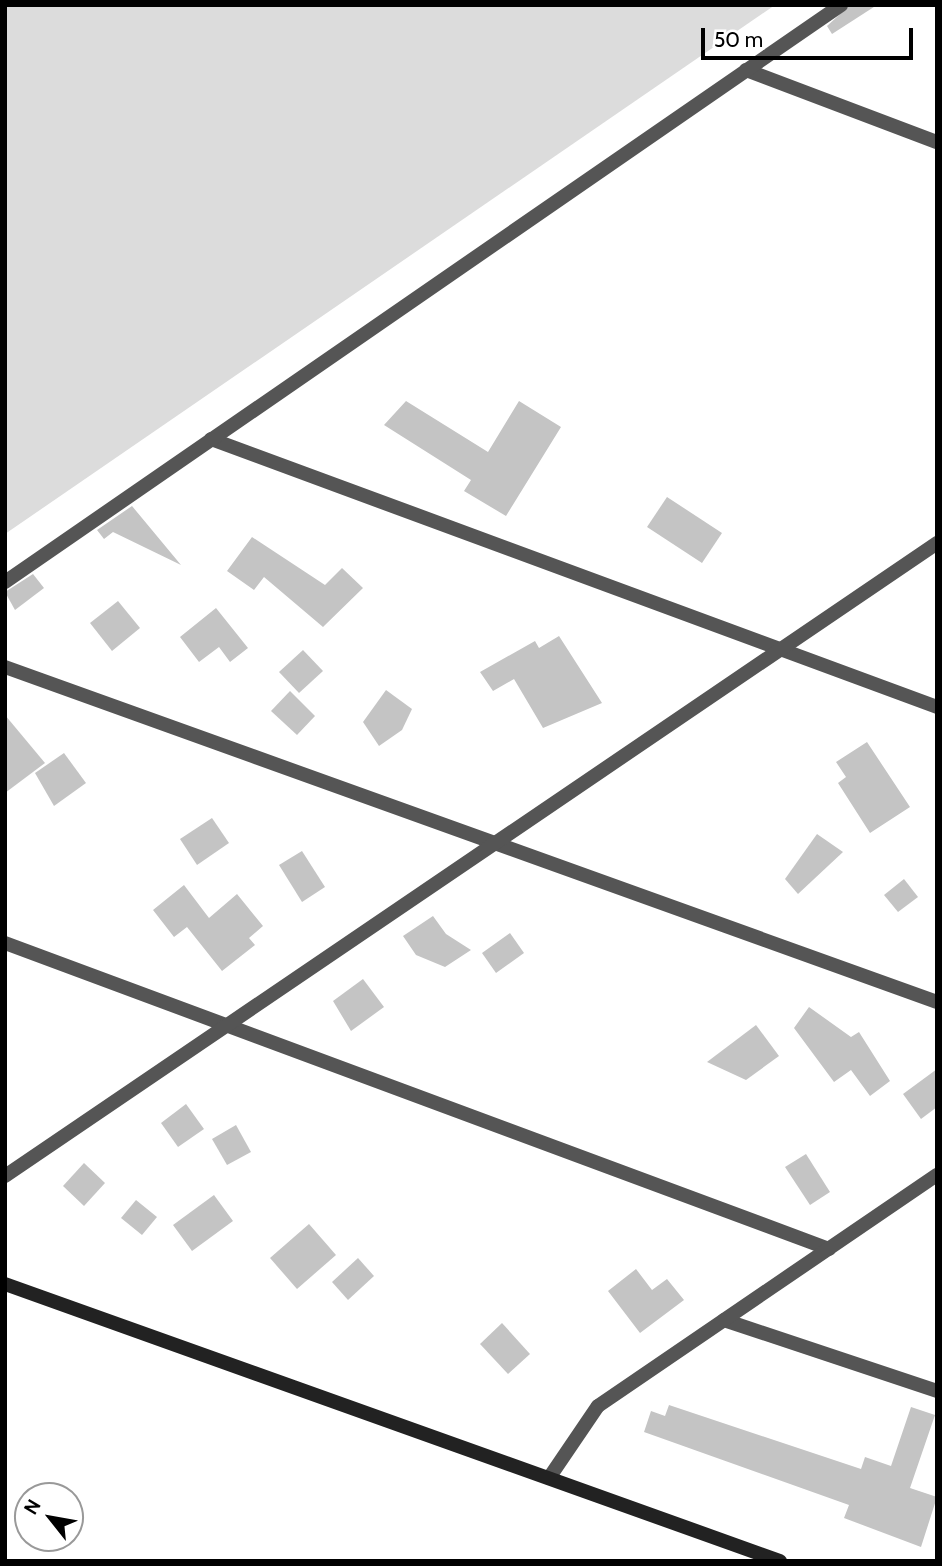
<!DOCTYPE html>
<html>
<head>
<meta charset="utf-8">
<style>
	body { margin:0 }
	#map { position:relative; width:942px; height:1566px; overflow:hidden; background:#fff; font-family:Cabin,sans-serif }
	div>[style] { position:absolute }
	.green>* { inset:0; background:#dcdcdc }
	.building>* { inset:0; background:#c4c4c4 }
	.street>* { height:14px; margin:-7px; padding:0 7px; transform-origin:7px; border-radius:7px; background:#555 }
	.secondary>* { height:14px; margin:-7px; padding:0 7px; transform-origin:7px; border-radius:7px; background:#222 }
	span { translate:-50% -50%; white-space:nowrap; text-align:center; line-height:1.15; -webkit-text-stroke:5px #fff; paint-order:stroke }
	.frame { position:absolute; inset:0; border:7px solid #000; pointer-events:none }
	.north { position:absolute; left:14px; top:1482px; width:70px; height:70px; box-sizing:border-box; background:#fff; border:2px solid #999; border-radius:50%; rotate:301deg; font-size:19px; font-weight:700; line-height:28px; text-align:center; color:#000 }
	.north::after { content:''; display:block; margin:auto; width:24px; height:32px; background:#000; clip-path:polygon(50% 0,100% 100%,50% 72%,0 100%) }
	.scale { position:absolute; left:701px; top:28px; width:212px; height:32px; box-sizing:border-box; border:4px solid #000; border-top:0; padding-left:9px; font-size:21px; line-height:24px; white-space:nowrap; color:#000; -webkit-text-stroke:5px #fff; paint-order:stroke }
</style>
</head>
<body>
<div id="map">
	<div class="green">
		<div style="clip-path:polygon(5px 5px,775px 5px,5px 534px)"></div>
	</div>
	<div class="building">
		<div style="clip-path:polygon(850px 5px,877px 5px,832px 34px,827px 26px)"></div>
		<div style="clip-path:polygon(406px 401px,488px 452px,519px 401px,561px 427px,506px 516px,464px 491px,471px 480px,384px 425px)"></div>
		<div style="clip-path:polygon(667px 497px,722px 533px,702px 563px,647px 527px)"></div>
		<div style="clip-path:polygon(132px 506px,181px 565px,113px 532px,104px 539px,97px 530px)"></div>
		<div style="clip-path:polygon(252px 537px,325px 585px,342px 568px,363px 588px,323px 627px,264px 577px,254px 590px,227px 571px)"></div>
		<div style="clip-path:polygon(33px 574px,44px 588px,15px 610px,5px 592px)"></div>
		<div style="clip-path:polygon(118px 601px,140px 628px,112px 651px,90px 623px)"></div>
		<div style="clip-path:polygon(216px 608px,248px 648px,230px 662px,219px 647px,199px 662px,180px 637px)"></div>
		<div style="clip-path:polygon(559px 636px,602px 703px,543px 728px,514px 679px,493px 691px,480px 672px,535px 641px,539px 648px)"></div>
		<div style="clip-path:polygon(303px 650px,323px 671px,299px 693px,279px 672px)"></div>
		<div style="clip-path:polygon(386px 690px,412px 709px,402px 730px,379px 746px,363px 722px)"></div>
		<div style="clip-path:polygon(290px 691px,315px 716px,297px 735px,271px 711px)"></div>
		<div style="clip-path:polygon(5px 715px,45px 763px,5px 793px)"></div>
		<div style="clip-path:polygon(867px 742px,910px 807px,870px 833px,838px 783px,846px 777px,836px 762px)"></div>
		<div style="clip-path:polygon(64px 753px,86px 783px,54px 806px,35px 773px)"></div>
		<div style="clip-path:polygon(212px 818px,229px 843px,197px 865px,180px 839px)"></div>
		<div style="clip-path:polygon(817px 834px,843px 852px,798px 894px,785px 879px)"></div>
		<div style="clip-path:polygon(302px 851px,325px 887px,302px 902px,279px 865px)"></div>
		<div style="clip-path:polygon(904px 879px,918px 897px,898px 912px,884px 895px)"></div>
		<div style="clip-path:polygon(184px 885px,209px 918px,237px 894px,263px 926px,249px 938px,255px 945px,222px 971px,187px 927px,174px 937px,153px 910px)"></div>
		<div style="clip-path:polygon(433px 916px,446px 934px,471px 950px,445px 967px,416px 955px,403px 936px)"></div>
		<div style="clip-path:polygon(510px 933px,524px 953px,496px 973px,482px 953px)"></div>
		<div style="clip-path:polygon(363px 979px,384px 1007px,351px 1031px,333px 1001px)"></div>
		<div style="clip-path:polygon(809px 1007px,851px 1037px,859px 1032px,890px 1081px,870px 1096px,851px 1070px,834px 1082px,794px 1028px)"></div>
		<div style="clip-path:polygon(756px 1025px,779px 1056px,746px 1080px,707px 1062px)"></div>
		<div style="clip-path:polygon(937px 1069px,937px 1107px,921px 1119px,903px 1094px)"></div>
		<div style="clip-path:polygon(186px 1104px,204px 1129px,178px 1147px,161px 1123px)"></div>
		<div style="clip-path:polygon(236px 1125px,251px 1152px,227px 1165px,212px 1139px)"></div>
		<div style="clip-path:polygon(806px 1154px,830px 1192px,810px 1205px,785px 1167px)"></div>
		<div style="clip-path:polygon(84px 1163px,105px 1183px,84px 1206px,63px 1186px)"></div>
		<div style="clip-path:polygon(214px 1195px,233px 1221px,192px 1251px,173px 1225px)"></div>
		<div style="clip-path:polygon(136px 1200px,157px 1217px,142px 1235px,121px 1218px)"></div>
		<div style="clip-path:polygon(309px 1224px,336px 1255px,297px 1289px,270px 1258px)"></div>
		<div style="clip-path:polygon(358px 1258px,374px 1276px,348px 1300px,332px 1282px)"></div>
		<div style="clip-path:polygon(636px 1269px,652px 1290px,667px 1279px,684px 1300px,640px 1333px,608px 1291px)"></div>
		<div style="clip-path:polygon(502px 1323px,530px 1354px,508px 1374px,480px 1344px)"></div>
		<div style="clip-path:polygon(669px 1405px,861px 1469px,865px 1457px,891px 1466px,911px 1407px,935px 1415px,910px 1488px,937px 1497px,921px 1547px,844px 1518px,849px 1505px,644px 1432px,651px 1411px,665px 1416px)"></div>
	</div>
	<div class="street">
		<div style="left:746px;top:70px;width:204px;rotate:20.7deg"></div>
		<div style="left:211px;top:439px;width:774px;rotate:20.26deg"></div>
		<div style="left:5px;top:582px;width:1016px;rotate:-34.61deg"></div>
		<div style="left:5px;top:667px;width:990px;rotate:19.77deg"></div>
		<div style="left:5px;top:943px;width:879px;rotate:20.37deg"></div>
		<div style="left:5px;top:1176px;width:1127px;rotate:-34.18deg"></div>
		<div style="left:724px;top:1320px;width:225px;rotate:18.4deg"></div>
		<div style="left:549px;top:1478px;width:87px;rotate:-55.8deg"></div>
		<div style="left:598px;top:1406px;width:410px;rotate:-34.3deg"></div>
	</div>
	<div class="secondary">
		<div style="left:5px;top:1284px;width:823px;rotate:19.67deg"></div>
	</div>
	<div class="frame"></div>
	<div class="north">N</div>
	<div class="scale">50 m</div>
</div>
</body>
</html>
